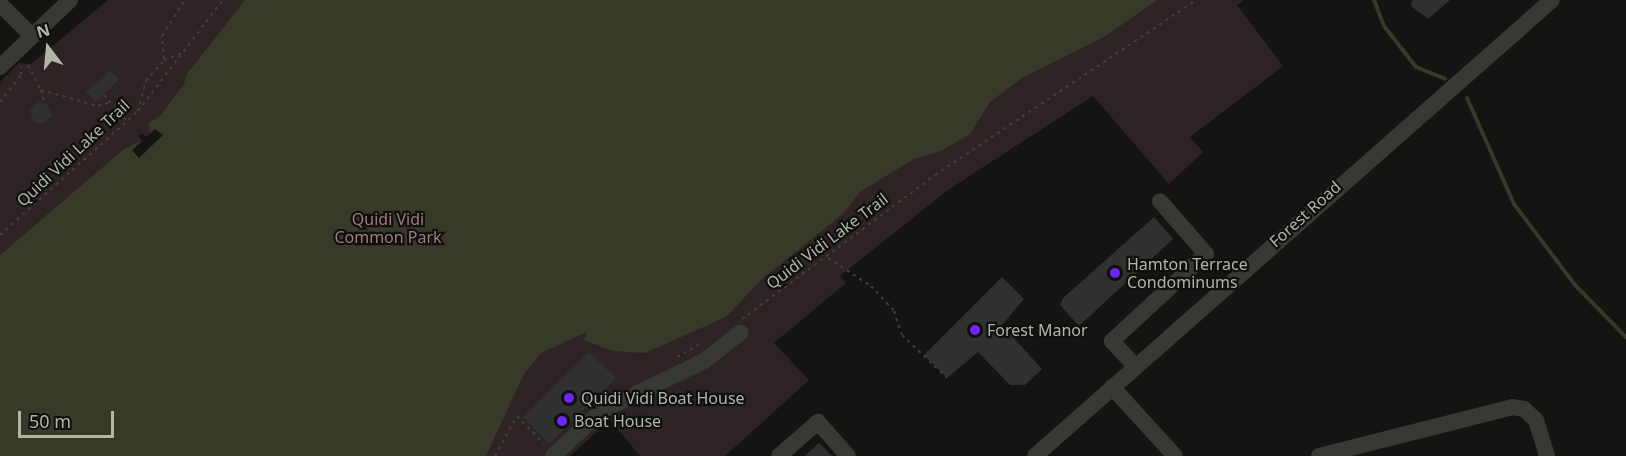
<!DOCTYPE html>
<html>
<head>
<meta charset="utf-8">
<style>
	body { margin:0 }
	#map { position:relative; width:1626px; height:456px; overflow:hidden; background:#141513; font-family:"Noto Sans",sans-serif }
	div>[style] { position:absolute }
	.green>* { inset:0; background:#2d2325 }
	.water>* { inset:0; background:#373929 }
	.pier>* { inset:0; background:#141513 }
	.stream>* { height:4px; margin:-2px; padding:0 2px; transform-origin:2px; border-radius:2px; background:#373929 }
	.building>* { inset:0; background:#2f312e }
	.path>* { height:2px; margin-top:-1px; transform-origin:0; background:repeating-linear-gradient(90deg,#3e413a 0 3px,transparent 0 7.5px) }
	.minor>* { height:16px; margin:-8px; padding:0 8px; transform-origin:8px; border-radius:8px; background:#373a34 }
	.dots>* { width:16px; height:16px; translate:-50% -50%; box-sizing:border-box; border:3px solid #0f100e; border-radius:50% }
	span { translate:-50% -50%; white-space:nowrap; text-align:center; line-height:1.15; -webkit-text-stroke:4.5px #0f100e; paint-order:stroke }
	.street-label { font-size:16px; color:#afb6a4 }
	.park-label { font-size:16px; color:#a27a84 }
	.poi-label { font-size:16px; color:#afb6a4 }
	.left { translate:0 -50%; text-align:left }
	.north { position:absolute; left:18px; top:18px; width:60px; height:60px; -webkit-text-stroke:4px #0f100e; paint-order:stroke; rotate:344deg; font-size:16px; font-weight:700; line-height:24px; text-align:center; color:#afb6a4 }
	.north::after { content:''; display:block; margin:auto; width:21px; height:27px; background:#afb6a4; clip-path:polygon(50% 0,100% 100%,50% 72%,0 100%) }
	.scale { position:absolute; left:18px; top:411px; width:96px; height:27px; box-sizing:border-box; border:3px solid #afb6a4; border-top:0; padding-left:8px; font-size:18px; line-height:21px; white-space:nowrap; color:#afb6a4; -webkit-text-stroke:4px #0f100e; paint-order:stroke }
</style>
</head>
<body>
<div id="map">
	<div class="green">
		<div style="clip-path:polygon(108px 0,1244px 0,1237px 5px,1283px 66px,1190px 137px,1203px 152px,1169px 184px,1093px 96px,948px 190px,840px 276px,846px 283px,774px 343px,809px 380px,725px 456px,640px 456px,610px 420px,570px 456px,0 456px,0 82px,19px 63px,31px 64px)"></div>
	</div>
	<div class="water">
		<div style="clip-path:polygon(245px 0,1157px 0,1104px 37px,1022px 78px,990px 102px,970px 134px,941px 151px,914px 159px,860px 192px,844px 213px,762px 279px,726px 317px,645px 353px,612px 351px,584px 340px,587px 332px,541px 353px,524px 374px,486px 456px,0 456px,0 255px,124px 149px,141px 141px,138px 136px,142px 133px,146px 137px,150px 133px,149px 123px,160px 116px,184px 84px,186px 75px)"></div>
	</div>
	<div class="pier">
		<div style="clip-path:polygon(155px 129px,163px 135px,139px 158px,132px 150px,142px 141px,138px 136px,142px 133px,146px 137px)"></div>
	</div>
	<div class="stream">
		<div style="left:1374px;top:0;width:28px;rotate:69deg"></div>
		<div style="left:1384px;top:26px;width:52px;rotate:52deg"></div>
		<div style="left:1416px;top:67px;width:31px;rotate:22deg"></div>
		<div style="left:1467px;top:98px;width:116px;rotate:66.1deg"></div>
		<div style="left:1514px;top:204px;width:101px;rotate:53deg"></div>
		<div style="left:1575px;top:285px;width:73px;rotate:45.6deg"></div>
	</div>
	<div class="building">
		<div style="clip-path:polygon(1412px 0,1450px 0,1428px 19px,1411px 6px)"></div>
		<div style="clip-path:polygon(110px 70px,119px 80px,95px 102px,86px 92px)"></div>
		<div style="clip-path:polygon(38px 102px,48px 105px,52px 116px,42px 124px,33px 121px,30px 110px)"></div>
		<div style="clip-path:polygon(1154px 217px,1173px 239px,1079px 326px,1060px 305px,1063px 298px)"></div>
		<div style="clip-path:polygon(1002px 277px,1024px 299px,1002px 325px,1042px 369px,1025px 385px,1010px 385px,978px 352px,947px 378px,924px 355px)"></div>
		<div style="clip-path:polygon(589px 352px,616px 378px,549px 444px,523px 417px)"></div>
		<div style="clip-path:polygon(819px 443px,832px 456px,805px 456px)"></div>
	</div>
	<div class="path">
		<div style="left:164px;top:59px;width:23px;rotate:-95deg"></div>
		<div style="left:162px;top:36px;width:43px;rotate:-57.4deg"></div>
		<div style="left:28px;top:65px;width:28px;rotate:63deg"></div>
		<div style="left:41px;top:90px;width:59px;rotate:15.7deg"></div>
		<div style="left:98px;top:106px;width:13px;rotate:-18deg"></div>
		<div style="left:41px;top:90px;width:15px;rotate:74deg"></div>
		<div style="left:104px;top:95px;width:35px;rotate:49deg"></div>
		<div style="left:0;top:102px;width:34px;rotate:-52deg"></div>
		<div style="left:21px;top:75px;width:8px;rotate:-90deg"></div>
		<div style="left:138px;top:111px;width:31px;rotate:-75deg"></div>
		<div style="left:146px;top:81px;width:28px;rotate:-49deg"></div>
		<div style="left:164px;top:60px;width:19px;rotate:-21deg"></div>
		<div style="left:0;top:235px;width:186px;rotate:-41.9deg"></div>
		<div style="left:138px;top:111px;width:140px;rotate:-52.6deg"></div>
		<div style="left:828px;top:258px;width:51px;rotate:33.1deg"></div>
		<div style="left:871px;top:286px;width:34px;rotate:47deg"></div>
		<div style="left:894px;top:311px;width:25px;rotate:72deg"></div>
		<div style="left:902px;top:335px;width:62px;rotate:43.7deg"></div>
		<div style="left:742px;top:319px;width:241px;rotate:-36.7deg"></div>
		<div style="left:935px;top:175px;width:314px;rotate:-33.8deg"></div>
		<div style="left:677px;top:357px;width:30px;rotate:-30deg"></div>
		<div style="left:495px;top:456px;width:46px;rotate:-61.2deg"></div>
		<div style="left:517px;top:416px;width:39px;rotate:46deg"></div>
	</div>
	<div class="minor">
		<div style="left:0;top:4px;width:45px;rotate:45deg"></div>
		<div style="left:0;top:67px;width:97px;rotate:-43.7deg"></div>
		<div style="left:1135px;top:366px;width:34px;rotate:-133deg"></div>
		<div style="left:1112px;top:341px;width:128px;rotate:-42.8deg"></div>
		<div style="left:1206px;top:254px;width:70px;rotate:-131deg"></div>
		<div style="left:1112px;top:387px;width:93px;rotate:47.6deg"></div>
		<div style="left:553px;top:456px;width:68px;rotate:-42.6deg"></div>
		<div style="left:603px;top:410px;width:112px;rotate:-25.9deg"></div>
		<div style="left:704px;top:361px;width:46px;rotate:-37.9deg"></div>
		<div style="left:779px;top:456px;width:52px;rotate:-41.1deg"></div>
		<div style="left:818px;top:422px;width:45px;rotate:48.6deg"></div>
		<div style="left:1035px;top:456px;width:689px;rotate:-41.41deg"></div>
		<div style="left:1319px;top:456px;width:199px;rotate:-14.2deg"></div>
		<div style="left:1512px;top:407px;width:12px;rotate:9deg"></div>
		<div style="left:1524px;top:409px;width:16px;rotate:43deg"></div>
		<div style="left:1536px;top:420px;width:38px;rotate:73deg"></div>
	</div>
	<div class="dots">
		<div style="left:1115px;top:273px;background:#6e26fa"></div>
		<div style="left:975px;top:330px;background:#6e26fa"></div>
		<div style="left:569px;top:398px;background:#6e26fa"></div>
		<div style="left:562px;top:421px;background:#6e26fa"></div>
	</div>
	<div class="street-label">
		<span style="left:73px;top:153px;rotate:-43deg">Quidi Vidi Lake Trail</span>
		<span style="left:1305px;top:214px;rotate:-42deg">Forest Road</span>
		<span style="left:827px;top:241px;rotate:-37deg">Quidi Vidi Lake Trail</span>
	</div>
	<div class="park-label">
		<span style="left:388px;top:228px">Quidi Vidi<br>Common Park</span>
	</div>
	<div class="poi-label">
		<span class="left" style="left:1127px;top:273px">Hamton Terrace<br>Condominums</span>
		<span class="left" style="left:987px;top:330px">Forest Manor</span>
		<span class="left" style="left:581px;top:398px">Quidi Vidi Boat House</span>
		<span class="left" style="left:574px;top:421px">Boat House</span>
	</div>
	<div class="north">N</div>
	<div class="scale">50 m</div>
</div>
</body>
</html>
